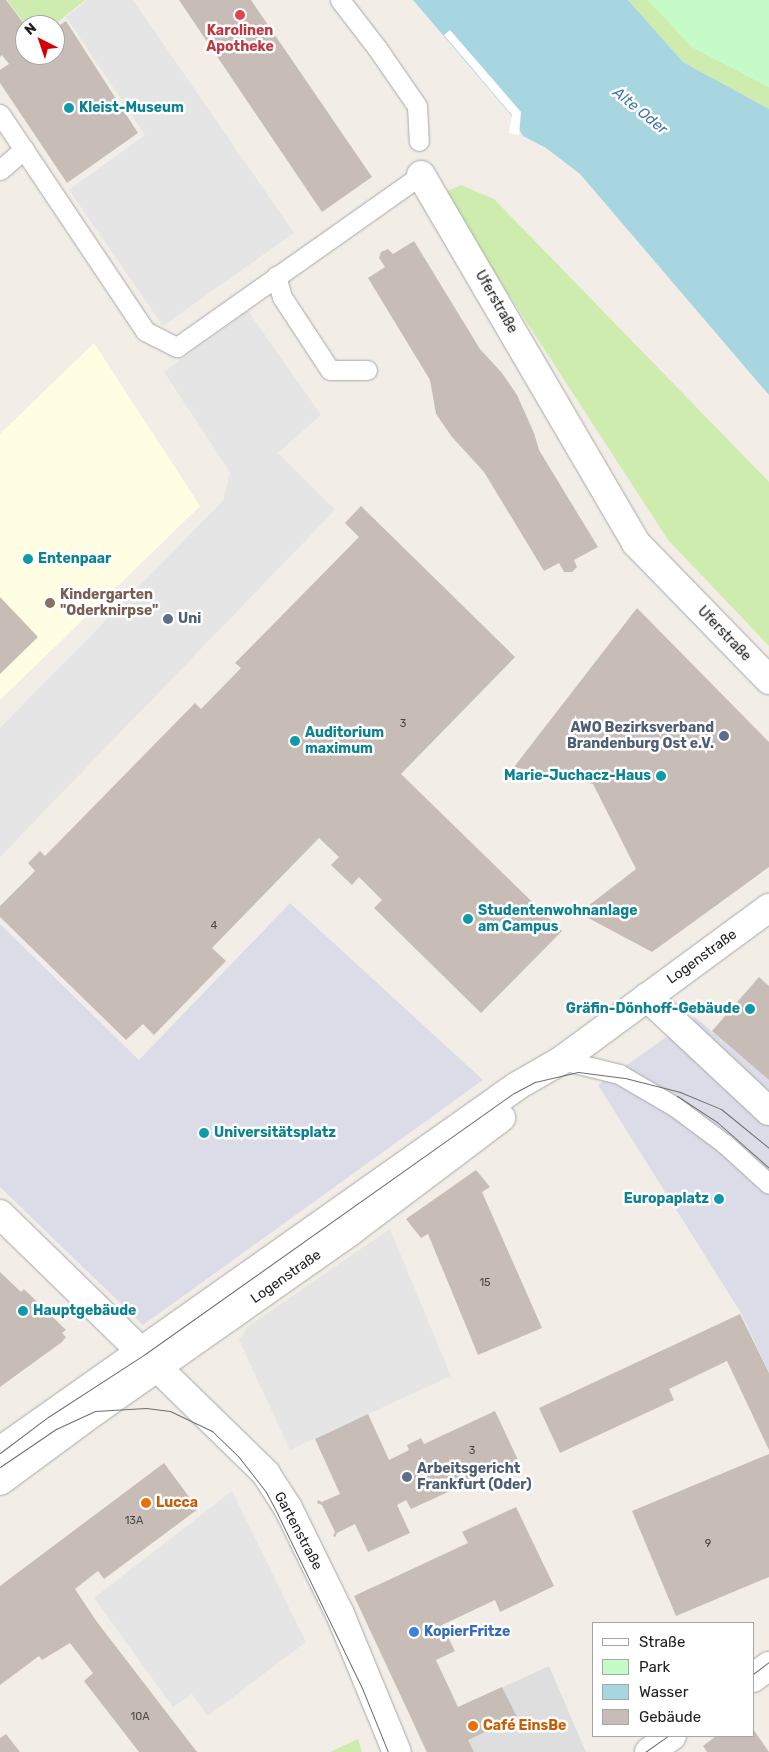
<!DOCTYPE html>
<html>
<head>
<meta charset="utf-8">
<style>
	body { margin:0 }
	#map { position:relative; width:769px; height:1752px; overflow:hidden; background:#f2eee7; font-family:Rubik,sans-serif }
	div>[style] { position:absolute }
	.residential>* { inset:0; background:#dfdede }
	.education>* { inset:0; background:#fffee3 }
	.grass>* { inset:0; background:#ceecad }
	.park>* { inset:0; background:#c5fbc7 }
	.parking>* { inset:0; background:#e5e5e5 }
	.plaza>* { inset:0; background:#dbdce8 }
	.water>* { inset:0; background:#a7d5e0 }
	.pier>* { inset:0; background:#fff }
	.building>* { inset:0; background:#c7bdb6 }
	.roads { filter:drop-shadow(0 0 1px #a8a8a8) drop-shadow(0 0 1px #a8a8a8) }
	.service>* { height:19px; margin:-9.5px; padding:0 9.5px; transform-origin:9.5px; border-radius:9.5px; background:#fff }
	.pedestrian>* { height:28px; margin:-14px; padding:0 14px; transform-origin:14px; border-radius:14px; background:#fff }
	.minor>* { height:28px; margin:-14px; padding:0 14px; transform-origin:14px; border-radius:14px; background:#fff }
	.tram>* { height:1px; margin:-0.5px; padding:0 0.5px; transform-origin:0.5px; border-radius:0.5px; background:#6f6f6f }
	.dots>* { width:14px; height:14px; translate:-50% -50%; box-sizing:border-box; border:2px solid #fff; border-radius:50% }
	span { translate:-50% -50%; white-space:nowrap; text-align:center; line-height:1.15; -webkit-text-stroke:5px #fff; paint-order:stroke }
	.number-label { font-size:11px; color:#4a4846 }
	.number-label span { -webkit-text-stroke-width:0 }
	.health-label { font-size:14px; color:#be3a42; font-weight:700 }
	.culture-label { font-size:14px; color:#0d838f; font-weight:700 }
	.left { translate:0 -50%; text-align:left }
	.right { translate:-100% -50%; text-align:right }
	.street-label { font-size:14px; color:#212121 }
	.education-label { font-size:14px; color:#785e54; font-weight:700 }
	.service-label { font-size:14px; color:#4e5e75; font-weight:700 }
	.food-label { font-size:14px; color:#c56008; font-weight:700 }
	.shop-label { font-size:14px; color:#366cbe; font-weight:700 }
	.water-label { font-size:15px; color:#4378a5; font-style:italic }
	.legend { position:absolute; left:592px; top:1622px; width:162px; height:115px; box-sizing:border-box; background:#fff; border:1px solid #a6a6a6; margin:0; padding:6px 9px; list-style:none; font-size:15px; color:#212121 }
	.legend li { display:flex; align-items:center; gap:10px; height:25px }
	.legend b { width:25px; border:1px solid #a6a6a6 }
	.north { position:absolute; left:15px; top:15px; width:50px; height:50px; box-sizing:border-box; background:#fff; border:1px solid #a6a6a6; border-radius:50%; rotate:319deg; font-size:14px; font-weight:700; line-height:20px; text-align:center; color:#212121 }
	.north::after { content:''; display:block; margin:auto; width:18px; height:22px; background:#d20008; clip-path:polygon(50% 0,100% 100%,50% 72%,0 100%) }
</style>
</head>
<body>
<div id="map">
	<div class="residential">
		<div style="clip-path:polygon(549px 1666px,586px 1752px,426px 1752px,415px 1727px)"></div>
	</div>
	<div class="education">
		<div style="clip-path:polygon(94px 343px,200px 506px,0 700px,0 434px)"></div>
	</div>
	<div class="grass">
		<div style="clip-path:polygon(7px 0,85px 0,54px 25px,26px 25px)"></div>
		<div style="clip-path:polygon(628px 0,648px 0,692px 47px,769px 87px,769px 109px,683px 62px)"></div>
		<div style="clip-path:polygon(461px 185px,494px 199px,769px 482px,769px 646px,668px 540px,443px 193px)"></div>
		<div style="clip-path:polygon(358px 1739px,362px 1752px,331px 1752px,332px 1751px)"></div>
	</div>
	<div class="park">
		<div style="clip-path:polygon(648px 0,769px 0,769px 87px,692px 47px)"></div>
	</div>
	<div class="parking">
		<div style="clip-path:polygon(87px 0,133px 0,294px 233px,163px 326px,69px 190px,145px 135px,66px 17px)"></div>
		<div style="clip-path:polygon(248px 311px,321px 415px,278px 453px,335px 510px,0 857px,0 728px,223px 501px,230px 472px,164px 372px)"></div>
		<div style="clip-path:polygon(390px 1229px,451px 1376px,290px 1450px,239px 1340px,248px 1326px)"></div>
		<div style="clip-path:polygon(232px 1491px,306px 1642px,208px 1716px,192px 1694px,173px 1707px,94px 1598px)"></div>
	</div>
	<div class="plaza">
		<div style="clip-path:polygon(290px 903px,483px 1080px,143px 1325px,0 1187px,0 924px,139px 1060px)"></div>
		<div style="clip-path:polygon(695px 1017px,769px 1080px,769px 1372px,741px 1313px,598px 1085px)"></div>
	</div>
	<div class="water">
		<div style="clip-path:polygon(413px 0,628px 0,683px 62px,769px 109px,769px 395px,580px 174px,546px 148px,523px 136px,511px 115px)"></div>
	</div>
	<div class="pier">
		<div style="clip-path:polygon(450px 30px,521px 112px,519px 135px,509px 133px,512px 115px,444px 35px)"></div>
	</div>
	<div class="building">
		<div style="clip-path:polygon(0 0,6px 0,25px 25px,25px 55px,55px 55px,55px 28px,66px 21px,138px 133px,67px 183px,0 83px,0 70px,9px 64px,2px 55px,0 57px)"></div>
		<div style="clip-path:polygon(179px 0,251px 0,372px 177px,322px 212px)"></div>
		<div style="clip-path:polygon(414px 241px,480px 349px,502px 373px,517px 395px,534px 433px,539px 450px,598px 547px,574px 560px,577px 567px,572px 572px,564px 572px,559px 563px,544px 571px,484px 472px,452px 437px,436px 414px,430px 380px,368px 278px,385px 267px,379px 258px,381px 252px,388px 249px,393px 254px)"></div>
		<div style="clip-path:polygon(361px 506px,515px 657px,401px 774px,562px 931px,481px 1013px,374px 908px,382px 900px,359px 877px,352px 885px,331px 865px,339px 857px,319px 838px,212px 948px,226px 961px,154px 1035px,143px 1024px,126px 1040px,0 917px,0 906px,35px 871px,28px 863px,40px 851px,45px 856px,195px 703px,201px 709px,241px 668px,235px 663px,359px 537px,345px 523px)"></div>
		<div style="clip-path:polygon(0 597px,38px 637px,0 674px)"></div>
		<div style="clip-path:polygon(637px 608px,769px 742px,769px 867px,652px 952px,579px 913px,636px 869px,593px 784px,514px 767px)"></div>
		<div style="clip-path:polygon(759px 977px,769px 986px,769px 1080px,712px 1031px)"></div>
		<div style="clip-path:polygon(476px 1170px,490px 1187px,482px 1192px,542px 1328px,478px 1355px,428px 1234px,421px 1238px,406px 1219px)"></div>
		<div style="clip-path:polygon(0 1272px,21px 1292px,24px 1289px,66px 1330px,62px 1333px,66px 1337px,62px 1342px,0 1387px)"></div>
		<div style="clip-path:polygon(740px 1314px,769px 1373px,769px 1450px,727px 1361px,669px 1389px,674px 1400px,560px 1453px,539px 1408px)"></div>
		<div style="clip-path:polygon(495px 1411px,518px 1460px,411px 1509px,406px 1500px,397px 1505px,410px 1533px,368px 1552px,355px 1524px,337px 1533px,335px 1537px,333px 1536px,335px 1532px,322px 1505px,317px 1503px,318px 1500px,322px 1502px,340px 1494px,315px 1439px,368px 1414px,389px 1460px,409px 1450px,407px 1445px,421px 1438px,424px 1444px)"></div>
		<div style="clip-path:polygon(769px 1454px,769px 1577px,676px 1616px,632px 1511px)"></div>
		<div style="clip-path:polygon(164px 1463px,198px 1509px,104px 1579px,98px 1571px,75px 1589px,97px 1622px,197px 1752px,139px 1752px,84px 1681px,93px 1673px,70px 1643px,42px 1660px,39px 1656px,0 1685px,0 1586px)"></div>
		<div style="clip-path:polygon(516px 1507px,554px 1586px,500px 1612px,495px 1600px,442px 1625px,455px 1651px,436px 1660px,458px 1707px,502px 1687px,517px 1717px,468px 1740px,474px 1752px,427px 1752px,354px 1596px,468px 1543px,462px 1532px)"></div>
		<div style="clip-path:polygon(753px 1729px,769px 1752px,707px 1752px,703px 1746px,716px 1736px,753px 1736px)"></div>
		<div style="clip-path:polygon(6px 1734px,20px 1752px,0 1752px,0 1738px)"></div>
	</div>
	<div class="roads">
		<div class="service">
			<div style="left:340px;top:0;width:61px;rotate:52.4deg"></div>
			<div style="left:377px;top:48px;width:70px;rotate:55.4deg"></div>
			<div style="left:417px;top:106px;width:35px;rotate:87deg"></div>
			<div style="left:0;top:114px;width:261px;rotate:56.2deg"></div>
			<div style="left:145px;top:331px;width:36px;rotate:27deg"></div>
			<div style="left:177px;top:347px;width:299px;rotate:-35.2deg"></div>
			<div style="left:0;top:170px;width:32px;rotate:-41deg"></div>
			<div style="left:276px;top:276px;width:22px;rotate:74deg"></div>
			<div style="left:282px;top:297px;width:87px;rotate:56.7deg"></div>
			<div style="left:330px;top:370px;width:37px"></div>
			<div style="left:562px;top:1060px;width:59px;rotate:13.8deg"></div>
			<div style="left:619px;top:1074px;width:64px;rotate:30.2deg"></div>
			<div style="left:674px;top:1106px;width:64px;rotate:36.7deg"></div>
			<div style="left:725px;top:1144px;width:59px;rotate:42.3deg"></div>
		</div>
		<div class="pedestrian">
			<div style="left:647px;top:997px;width:167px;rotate:43.1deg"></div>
		</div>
		<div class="minor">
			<div style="left:421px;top:175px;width:426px;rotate:59.7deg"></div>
			<div style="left:636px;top:543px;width:191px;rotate:45.8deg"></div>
			<div style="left:0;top:1214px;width:372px;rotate:44.3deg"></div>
			<div style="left:266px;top:1474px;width:40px;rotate:57.1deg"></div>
			<div style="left:288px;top:1508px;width:118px;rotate:63.9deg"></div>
			<div style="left:340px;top:1614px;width:149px;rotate:67.6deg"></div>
			<div style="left:0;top:1451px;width:633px;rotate:-35.22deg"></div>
			<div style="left:517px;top:1086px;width:52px;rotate:-30deg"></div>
			<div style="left:562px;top:1060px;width:257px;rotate:-36.3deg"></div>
			<div style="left:0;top:1481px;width:118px;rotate:-36.4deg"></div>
			<div style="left:95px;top:1411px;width:313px;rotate:-35.1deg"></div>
			<div style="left:351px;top:1231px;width:188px;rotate:-37deg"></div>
			<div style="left:753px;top:1678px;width:20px;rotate:-37deg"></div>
			<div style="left:649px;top:1752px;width:28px;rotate:-35deg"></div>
		</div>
	</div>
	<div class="tram">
		<div style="left:677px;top:1096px;width:48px;rotate:33deg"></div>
		<div style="left:717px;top:1122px;width:69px;rotate:41.5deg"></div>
		<div style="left:0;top:1453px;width:60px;rotate:-36.9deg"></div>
		<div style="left:48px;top:1417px;width:116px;rotate:-33deg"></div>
		<div style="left:145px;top:1354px;width:452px;rotate:-35.3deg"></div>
		<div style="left:514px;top:1093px;width:24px;rotate:-28deg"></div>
		<div style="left:535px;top:1082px;width:44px;rotate:-13.1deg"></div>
		<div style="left:578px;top:1072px;width:47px;rotate:7.3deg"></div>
		<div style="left:625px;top:1078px;width:57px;rotate:14.3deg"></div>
		<div style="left:680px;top:1092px;width:44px;rotate:22.5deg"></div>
		<div style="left:721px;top:1109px;width:62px;rotate:39.1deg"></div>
		<div style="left:0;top:1467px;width:68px;rotate:-34.2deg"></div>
		<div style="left:56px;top:1429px;width:43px;rotate:-24.8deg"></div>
		<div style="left:95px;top:1411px;width:51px;rotate:-3.4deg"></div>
		<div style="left:146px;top:1408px;width:24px;rotate:7deg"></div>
		<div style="left:170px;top:1411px;width:47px;rotate:25.5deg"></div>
		<div style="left:212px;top:1431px;width:36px;rotate:44deg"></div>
		<div style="left:238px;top:1456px;width:46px;rotate:52.1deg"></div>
		<div style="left:266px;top:1492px;width:26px;rotate:62deg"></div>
		<div style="left:278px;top:1515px;width:192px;rotate:64.1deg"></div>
		<div style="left:362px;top:1688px;width:69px;rotate:67.9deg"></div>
		<div style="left:753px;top:1674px;width:20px;rotate:-37deg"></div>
		<div style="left:645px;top:1752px;width:28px;rotate:-35deg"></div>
	</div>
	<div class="dots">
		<div style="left:240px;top:15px;background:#e0444e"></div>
		<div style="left:69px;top:108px;background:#0f9aa8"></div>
		<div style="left:28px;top:559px;background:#0f9aa8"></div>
		<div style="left:50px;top:603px;background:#8d6e63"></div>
		<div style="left:168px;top:619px;background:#5c6f8a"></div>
		<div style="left:724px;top:736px;background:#5c6f8a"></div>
		<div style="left:295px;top:741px;background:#0f9aa8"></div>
		<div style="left:661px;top:776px;background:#0f9aa8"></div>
		<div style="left:468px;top:919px;background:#0f9aa8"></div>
		<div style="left:750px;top:1009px;background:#0f9aa8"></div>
		<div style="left:204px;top:1133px;background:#0f9aa8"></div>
		<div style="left:719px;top:1199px;background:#0f9aa8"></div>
		<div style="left:23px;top:1311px;background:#0f9aa8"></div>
		<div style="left:407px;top:1477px;background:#5c6f8a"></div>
		<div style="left:146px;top:1503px;background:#e8710a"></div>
		<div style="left:414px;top:1632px;background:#3f7fe0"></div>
		<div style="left:473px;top:1726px;background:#e8710a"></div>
	</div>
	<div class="number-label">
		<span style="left:403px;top:724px">3</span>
		<span style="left:214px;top:926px">4</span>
		<span style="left:485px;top:1283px">15</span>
		<span style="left:472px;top:1451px">3</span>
		<span style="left:134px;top:1521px">13A</span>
		<span style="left:708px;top:1544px">9</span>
		<span style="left:140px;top:1717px">10A</span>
	</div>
	<div class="health-label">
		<span style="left:240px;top:39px">Karolinen<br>Apotheke</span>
	</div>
	<div class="culture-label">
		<span class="left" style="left:79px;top:108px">Kleist-Museum</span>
		<span class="left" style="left:38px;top:559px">Entenpaar</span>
		<span class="left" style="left:305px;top:741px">Auditorium<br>maximum</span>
		<span class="right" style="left:651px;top:776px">Marie-Juchacz-Haus</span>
		<span class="left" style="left:478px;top:919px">Studentenwohnanlage<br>am Campus</span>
		<span class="right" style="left:740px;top:1009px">Gräfin-Dönhoff-Gebäude</span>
		<span class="left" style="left:214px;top:1133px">Universitätsplatz</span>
		<span class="right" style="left:709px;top:1199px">Europaplatz</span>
		<span class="left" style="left:33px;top:1311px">Hauptgebäude</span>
	</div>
	<div class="street-label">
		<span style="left:496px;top:302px;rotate:60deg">Uferstraße</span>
		<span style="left:724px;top:634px;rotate:46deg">Uferstraße</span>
		<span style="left:702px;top:957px;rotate:-36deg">Logenstraße</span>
		<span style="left:286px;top:1277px;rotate:-35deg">Logenstraße</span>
		<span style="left:298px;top:1531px;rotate:62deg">Gartenstraße</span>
	</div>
	<div class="education-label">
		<span class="left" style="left:60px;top:603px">Kindergarten<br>"Oderknirpse"</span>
	</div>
	<div class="service-label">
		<span class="left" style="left:178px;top:619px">Uni</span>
		<span class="right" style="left:714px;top:736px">AWO Bezirksverband<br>Brandenburg Ost e.V.</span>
		<span class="left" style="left:417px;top:1477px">Arbeitsgericht<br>Frankfurt (Oder)</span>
	</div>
	<div class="food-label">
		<span class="left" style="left:156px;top:1503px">Lucca</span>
		<span class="left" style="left:483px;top:1726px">Café EinsBe</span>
	</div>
	<div class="shop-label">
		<span class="left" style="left:424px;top:1632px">KopierFritze</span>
	</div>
	<div class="water-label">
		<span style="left:640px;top:111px;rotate:39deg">Alte Oder</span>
	</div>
	<ul class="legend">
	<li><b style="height:6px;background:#fff"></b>Straße</li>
	<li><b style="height:14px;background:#c5fbc7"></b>Park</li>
	<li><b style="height:14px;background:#a7d5e0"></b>Wasser</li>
	<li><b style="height:14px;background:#c7bdb6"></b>Gebäude</li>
	</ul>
	<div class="north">N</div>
</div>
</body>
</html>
